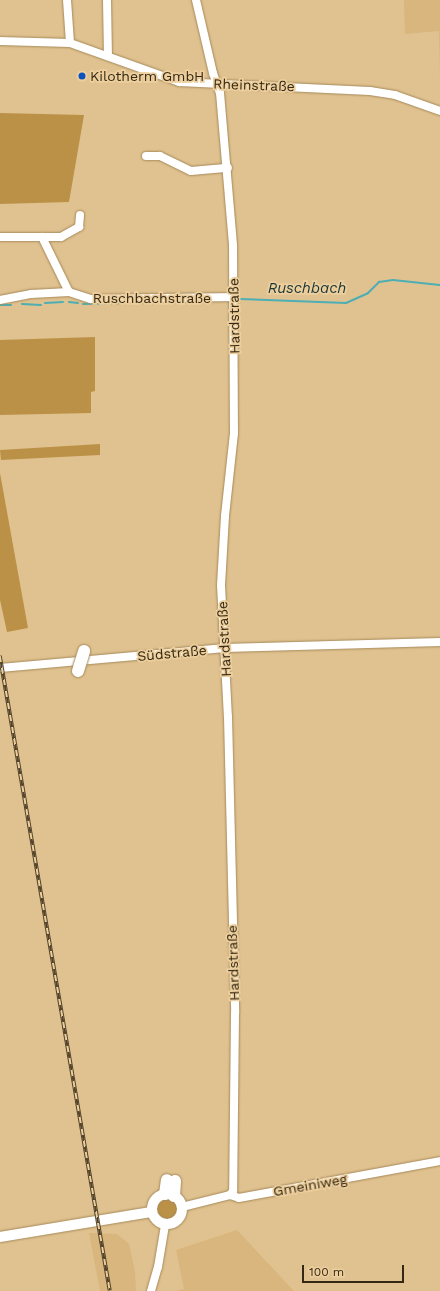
<!DOCTYPE html>
<html>
<head>
<meta charset="utf-8">
<style>
	body { margin:0 }
	#map { position:relative; width:440px; height:1291px; overflow:hidden; background:#e0c290; font-family:"Work Sans",sans-serif }
	div>[style] { position:absolute }
	.built>* { inset:0; background:#d8b67d }
	.green>* { inset:0; background:#bb9147 }
	.round { border-radius:50% }
	.stream>* { height:2px; margin:-1px; padding:0 1px; transform-origin:1px; border-radius:1px; background:#4daeb3 }
	.roads { filter:drop-shadow(0 0 1px #a68a5a) drop-shadow(0 0 1px #a68a5a) }
	.minor>* { height:8px; margin:-4px; padding:0 4px; transform-origin:4px; border-radius:4px; background:#fff }
	.tertiary>* { height:10px; margin:-5px; padding:0 5px; transform-origin:5px; border-radius:5px; background:#fff }
	.tertiary>.ring { margin:-5px; padding:0; box-sizing:content-box; background:none; border:10px solid #fff; border-radius:50% }
	.primary>* { height:12px; margin:-6px; padding:0 6px; transform-origin:6px; border-radius:6px; background:#fff }
	.rail>* { height:3.5px; margin-top:-1.75px; transform-origin:0; background:repeating-linear-gradient(90deg,#edcf9d 0 6px,#52432a 0 12px); box-sizing:border-box; border-block:1px solid #52432a }
	.bridges { filter:drop-shadow(0 0 1px #a68a5a) drop-shadow(0 0 1px #a68a5a) }
	.primary-bridge>* { height:12px; margin:-6px; padding:0 6px; transform-origin:6px; border-radius:6px; background:#fff }
	.dots>* { width:11px; height:11px; translate:-50% -50%; box-sizing:border-box; border:2px solid #edcf9d; border-radius:50% }
	span { translate:-50% -50%; white-space:nowrap; text-align:center; line-height:1.15; -webkit-text-stroke:3.5px #edcf9d; paint-order:stroke }
	.poi-label { font-size:14px; color:#342814 }
	.left { translate:0 -50%; text-align:left }
	.street-label { font-size:14px; color:#342814 }
	.water-label { font-size:15px; color:#183637; font-style:italic }
	.scale { position:absolute; left:302px; top:1265px; width:102px; height:18px; box-sizing:border-box; border:2px solid #342814; border-top:0; padding-left:5px; font-size:12px; line-height:14px; white-space:nowrap; color:#342814; -webkit-text-stroke:3px #edcf9d; paint-order:stroke }
</style>
</head>
<body>
<div id="map">
	<div class="built">
		<div style="clip-path:polygon(404px 0,440px 0,440px 81px,439px 31px,405px 34px)"></div>
		<div style="clip-path:polygon(237px 1230px,294px 1291px,174px 1291px,184px 1289px,176px 1250px)"></div>
		<div style="clip-path:polygon(89px 1233px,117px 1234px,129px 1244px,135px 1271px,136px 1291px,100px 1291px)"></div>
	</div>
	<div class="green">
		<div style="clip-path:polygon(0 113px,84px 115px,69px 202px,0 204px)"></div>
		<div style="clip-path:polygon(95px 337px,95px 391px,91px 392px,91px 413px,0 415px,0 340px)"></div>
		<div style="clip-path:polygon(100px 444px,100px 455px,1px 460px,0 450px)"></div>
		<div style="clip-path:polygon(0 473px,28px 628px,7px 632px,0 600px)"></div>
		<div class="round" style="left:157px;top:1199px;width:20px;height:20px"></div>
	</div>
	<div class="stream">
		<div style="left:239px;top:299px;width:107px;rotate:2.1deg"></div>
		<div style="left:346px;top:303px;width:24px;rotate:-24deg"></div>
		<div style="left:368px;top:293px;width:16px;rotate:-45deg"></div>
		<div style="left:379px;top:282px;width:14px;rotate:-8deg"></div>
		<div style="left:393px;top:280px;width:47px;rotate:6.1deg"></div>
		<div style="left:69px;top:302px;width:9px;rotate:6deg"></div>
		<div style="left:45px;top:303px;width:18px;rotate:-3deg"></div>
		<div style="left:22px;top:304px;width:19px;rotate:3deg"></div>
		<div style="left:83px;top:304px;width:73px;rotate:-1.6deg"></div>
		<div style="left:0;top:305px;width:11px"></div>
	</div>
	<div class="roads">
		<div class="minor">
			<div style="left:67px;top:0;width:43px;rotate:86deg"></div>
			<div style="left:107px;top:0;width:56px;rotate:89deg"></div>
			<div style="left:196px;top:0;width:75px;rotate:76.9deg"></div>
			<div style="left:213px;top:73px;width:21px;rotate:71deg"></div>
			<div style="left:220px;top:93px;width:154px;rotate:85.1deg"></div>
			<div style="left:233px;top:246px;width:187px;rotate:89.7deg"></div>
			<div style="left:234px;top:433px;width:83px;rotate:96.2deg"></div>
			<div style="left:225px;top:516px;width:69px;rotate:93.3deg"></div>
			<div style="left:221px;top:585px;width:132px;rotate:87deg"></div>
			<div style="left:228px;top:717px;width:296px;rotate:88.6deg"></div>
			<div style="left:235px;top:1013px;width:178px;rotate:90.6deg"></div>
			<div style="left:233px;top:1191px;width:5px;rotate:127deg"></div>
			<div style="left:0;top:41px;width:70px;rotate:1.6deg"></div>
			<div style="left:70px;top:43px;width:116px;rotate:19.7deg"></div>
			<div style="left:179px;top:82px;width:191px;rotate:2.7deg"></div>
			<div style="left:370px;top:91px;width:25px;rotate:9deg"></div>
			<div style="left:395px;top:95px;width:48px;rotate:19.6deg"></div>
			<div style="left:146px;top:156px;width:14px"></div>
			<div style="left:160px;top:156px;width:34px;rotate:26deg"></div>
			<div style="left:191px;top:171px;width:37px;rotate:-5deg"></div>
			<div style="left:0;top:237px;width:42px"></div>
			<div style="left:42px;top:237px;width:61px;rotate:63.9deg"></div>
			<div style="left:42px;top:237px;width:19px"></div>
			<div style="left:61px;top:237px;width:21px;rotate:-29deg"></div>
			<div style="left:79px;top:227px;width:12px;rotate:-85deg"></div>
			<div style="left:0;top:300px;width:32px;rotate:-11deg"></div>
			<div style="left:31px;top:294px;width:38px;rotate:-3deg"></div>
			<div style="left:69px;top:292px;width:23px;rotate:18deg"></div>
			<div style="left:91px;top:299px;width:142px;rotate:-0.8deg"></div>
			<div style="left:0;top:668px;width:226px;rotate:-5.1deg"></div>
			<div style="left:225px;top:648px;width:215px;rotate:-1.6deg"></div>
			<div style="left:182px;top:1207px;width:49px;rotate:-14deg"></div>
			<div style="left:230px;top:1195px;width:9px;rotate:18deg"></div>
			<div style="left:239px;top:1198px;width:204px;rotate:-10.4deg"></div>
			<div style="left:151px;top:1291px;width:25px;rotate:-74deg"></div>
			<div style="left:158px;top:1267px;width:43px;rotate:-80.5deg"></div>
		</div>
		<div class="tertiary">
			<div class="ring" style="left:152px;top:1194px;width:20px;height:20px"></div>
			<div style="left:0;top:1237px;width:153px;rotate:-9.4deg"></div>
		</div>
		<div class="primary">
			<div style="left:165px;top:1194px;width:14px;rotate:-82deg"></div>
			<div style="left:174px;top:1196px;width:15px;rotate:-86deg"></div>
		</div>
	</div>
	<div class="rail">
		<div style="left:0;top:656px;width:644px;rotate:80.17deg"></div>
	</div>
	<div class="bridges">
		<div class="primary-bridge">
			<div style="left:78px;top:671px;width:21px;rotate:-73deg"></div>
		</div>
	</div>
	<div class="dots">
		<div style="left:82px;top:76px;background:#0a52bd"></div>
	</div>
	<div class="poi-label">
		<span class="left" style="left:90px;top:76px">Kilotherm GmbH</span>
	</div>
	<div class="street-label">
		<span style="left:254px;top:85px;rotate:2deg">Rheinstraße</span>
		<span style="left:152px;top:298px">Ruschbachstraße</span>
		<span style="left:234px;top:316px;rotate:-91deg">Hardstraße</span>
		<span style="left:224px;top:639px;rotate:-93deg">Hardstraße</span>
		<span style="left:172px;top:653px;rotate:-5deg">Südstraße</span>
		<span style="left:233px;top:963px;rotate:-92deg">Hardstraße</span>
		<span style="left:310px;top:1185px;rotate:-10deg">Gmeiniweg</span>
	</div>
	<div class="water-label">
		<span style="left:307px;top:289px">Ruschbach</span>
	</div>
	<div class="scale">100 m</div>
</div>
</body>
</html>
